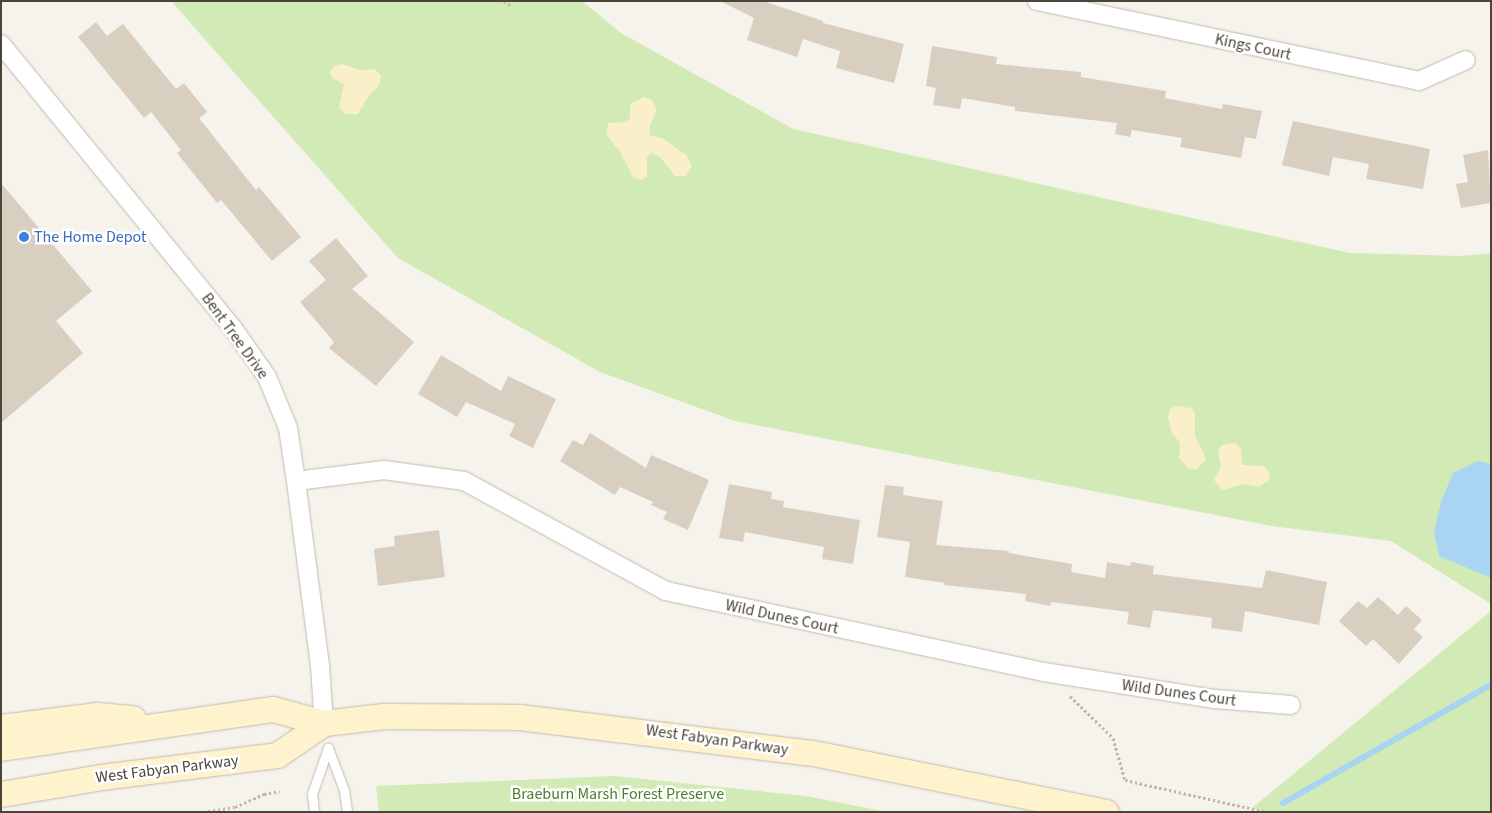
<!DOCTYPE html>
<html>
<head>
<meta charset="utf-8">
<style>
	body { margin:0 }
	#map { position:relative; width:1492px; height:813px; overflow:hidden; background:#f6f3ec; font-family:"Source Sans 3",sans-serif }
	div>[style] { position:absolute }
	.green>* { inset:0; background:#d2eab5 }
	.sand>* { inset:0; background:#f9efc9 }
	.water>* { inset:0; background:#a9d4f2 }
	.stream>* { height:6px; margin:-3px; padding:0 3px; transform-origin:3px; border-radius:3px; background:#a9d4f2 }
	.building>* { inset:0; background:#d8cfc1 }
	.path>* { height:3px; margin-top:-1.5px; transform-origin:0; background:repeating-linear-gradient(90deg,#c4b79f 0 2.5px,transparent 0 5px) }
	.roads { filter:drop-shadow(0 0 1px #c2bbae) drop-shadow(0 0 1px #c2bbae) }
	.service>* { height:9px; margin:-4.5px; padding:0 4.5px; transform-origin:4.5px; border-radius:4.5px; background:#fff }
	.minor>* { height:18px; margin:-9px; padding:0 9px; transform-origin:9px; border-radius:9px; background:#fff }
	.secondary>* { height:25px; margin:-12.5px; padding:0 12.5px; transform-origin:12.5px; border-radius:12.5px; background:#fff3cd }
	.dots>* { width:14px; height:14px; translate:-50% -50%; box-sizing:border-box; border:2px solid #fff; border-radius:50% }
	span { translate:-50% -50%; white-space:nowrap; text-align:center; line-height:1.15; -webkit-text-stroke:5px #fff; paint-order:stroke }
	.street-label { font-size:16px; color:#4b4439 }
	.shop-label { font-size:16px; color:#366cbe }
	.left { translate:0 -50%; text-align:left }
	.park-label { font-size:16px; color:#4a7f2a }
	.frame { position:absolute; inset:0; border:2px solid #4b4439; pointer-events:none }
</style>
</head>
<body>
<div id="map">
	<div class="green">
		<div style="clip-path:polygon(171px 1px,582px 1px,621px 33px,793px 129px,1350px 253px,1461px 256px,1491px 253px,1491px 604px,1391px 541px,1272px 526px,735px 421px,600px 372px,398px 258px)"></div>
		<div style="clip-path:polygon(1491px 611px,1491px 812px,1267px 812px,1252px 808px)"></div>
		<div style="clip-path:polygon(615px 776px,806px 796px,887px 812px,379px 812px,376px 786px)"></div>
	</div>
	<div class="sand">
		<div style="clip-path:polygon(342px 64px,360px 70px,374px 69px,381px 75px,379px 86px,370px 94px,358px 114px,345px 114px,339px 107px,344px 84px,332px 78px,330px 72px,334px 66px)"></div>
		<div style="clip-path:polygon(644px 97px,652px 100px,657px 110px,650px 125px,650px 135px,664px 139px,686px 155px,692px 166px,686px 176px,675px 176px,660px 157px,652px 153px,647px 157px,647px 177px,641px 180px,633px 177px,619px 150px,606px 135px,608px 123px,626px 122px,630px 118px,630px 104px)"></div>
		<div style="clip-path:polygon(1176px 406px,1191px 408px,1195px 413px,1195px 436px,1206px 459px,1197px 469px,1189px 469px,1179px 458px,1180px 443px,1171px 431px,1168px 417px,1170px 409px)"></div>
		<div style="clip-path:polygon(1235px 443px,1241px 448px,1242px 465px,1264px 466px,1270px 473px,1269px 480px,1259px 487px,1244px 484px,1222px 490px,1214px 480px,1221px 467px,1218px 451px,1222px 445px)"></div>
	</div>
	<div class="water">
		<div style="clip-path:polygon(1478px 461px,1491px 464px,1491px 578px,1439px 556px,1434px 533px,1441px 502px,1453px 473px)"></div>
	</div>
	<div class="stream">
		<div style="left:1283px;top:803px;width:239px;rotate:-29.6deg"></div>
	</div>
	<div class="building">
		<div style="clip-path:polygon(720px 1px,763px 1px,823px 21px,823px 23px,904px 44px,894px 83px,836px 68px,840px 51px,803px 39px,797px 57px,747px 40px,754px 18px)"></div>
		<div style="clip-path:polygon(96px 22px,107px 36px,123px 24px,176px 89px,184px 83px,207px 112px,199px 118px,256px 190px,259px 187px,301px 237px,272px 261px,221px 200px,217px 203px,177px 153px,181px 150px,151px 112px,144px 118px,78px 37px)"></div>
		<div style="clip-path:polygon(932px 46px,997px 57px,996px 64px,1081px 72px,1081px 77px,1166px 91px,1165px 98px,1222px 109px,1223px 104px,1262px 111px,1256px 139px,1245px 137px,1241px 158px,1180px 147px,1182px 138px,1132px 130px,1130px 137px,1115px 134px,1117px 123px,1015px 111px,1015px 107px,962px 98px,960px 109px,933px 105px,936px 88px,926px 86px)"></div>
		<div style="clip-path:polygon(1293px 121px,1430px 149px,1423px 189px,1366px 179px,1369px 164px,1333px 157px,1329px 176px,1282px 165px)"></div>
		<div style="clip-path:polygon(1488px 150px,1491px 203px,1461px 208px,1456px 184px,1468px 182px,1463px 155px)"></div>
		<div style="clip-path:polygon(1px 183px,92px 291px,56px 321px,83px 353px,1px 423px)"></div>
		<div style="clip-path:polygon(336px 238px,368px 276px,352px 289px,414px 342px,376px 386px,329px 348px,334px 342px,300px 302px,326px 280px,309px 261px)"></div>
		<div style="clip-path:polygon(441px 355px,501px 391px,508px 376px,556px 399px,533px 448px,509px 436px,515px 424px,466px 402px,457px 417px,418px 394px)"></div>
		<div style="clip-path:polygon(590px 433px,646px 468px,651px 455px,709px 480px,688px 530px,663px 519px,667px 512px,651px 505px,653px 502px,620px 487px,615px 495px,560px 461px,573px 440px,583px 445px)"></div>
		<div style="clip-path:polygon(729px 484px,772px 492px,771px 499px,784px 501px,783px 507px,860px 520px,853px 564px,822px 559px,824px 547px,793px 541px,745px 532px,743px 542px,719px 538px)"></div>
		<div style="clip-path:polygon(885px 485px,904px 487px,903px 495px,943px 501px,936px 545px,1009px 551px,1009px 553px,1072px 564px,1071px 572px,1105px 578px,1107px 562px,1130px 566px,1131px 562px,1154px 566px,1153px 574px,1262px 588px,1266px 570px,1327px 582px,1319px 625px,1245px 611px,1242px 632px,1211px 628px,1212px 618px,1153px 610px,1150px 628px,1127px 624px,1129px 612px,1051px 602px,1050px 606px,1025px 601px,1026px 594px,944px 585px,945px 583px,905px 577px,910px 542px,877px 537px)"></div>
		<div style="clip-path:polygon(439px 530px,445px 577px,378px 586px,374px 549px,395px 546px,394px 536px)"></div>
		<div style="clip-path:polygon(1378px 597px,1398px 615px,1406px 606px,1422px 620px,1414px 629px,1423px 637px,1399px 664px,1373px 639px,1366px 646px,1339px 621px,1358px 601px,1367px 608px)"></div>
	</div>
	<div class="path">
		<div style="left:504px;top:1px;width:9px;rotate:32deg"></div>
		<div style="left:1070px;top:696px;width:60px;rotate:44.3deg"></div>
		<div style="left:1113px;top:738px;width:44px;rotate:74.1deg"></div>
		<div style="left:1125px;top:780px;width:146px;rotate:12.7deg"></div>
		<div style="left:203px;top:812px;width:32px;rotate:-9deg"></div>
		<div style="left:235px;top:807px;width:32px;rotate:-24deg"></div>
		<div style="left:264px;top:794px;width:16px;rotate:-11deg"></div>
	</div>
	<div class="roads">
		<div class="service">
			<div style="left:328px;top:748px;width:45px;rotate:69.1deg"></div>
			<div style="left:344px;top:790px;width:22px;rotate:82deg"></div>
			<div style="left:314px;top:812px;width:18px;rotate:-96deg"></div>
			<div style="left:312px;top:794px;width:49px;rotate:-70.8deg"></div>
		</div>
		<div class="minor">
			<div style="left:1037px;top:1px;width:390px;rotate:11.8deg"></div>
			<div style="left:1419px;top:81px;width:51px;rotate:-24.1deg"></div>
			<div style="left:1px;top:44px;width:365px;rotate:50.8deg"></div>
			<div style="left:232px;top:327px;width:61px;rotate:55deg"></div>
			<div style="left:267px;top:377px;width:55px;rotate:67.6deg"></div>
			<div style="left:288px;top:428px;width:54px;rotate:81.4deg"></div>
			<div style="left:296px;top:481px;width:187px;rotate:82.6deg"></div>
			<div style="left:320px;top:666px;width:57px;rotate:86deg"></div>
			<div style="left:296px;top:481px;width:89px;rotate:-7.1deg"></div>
			<div style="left:384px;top:470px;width:81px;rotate:7.8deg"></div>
			<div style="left:464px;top:481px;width:230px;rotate:28.6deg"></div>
			<div style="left:666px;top:591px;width:387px;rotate:12.1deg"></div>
			<div style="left:1044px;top:672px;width:173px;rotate:9deg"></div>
			<div style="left:1215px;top:699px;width:76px;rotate:4.5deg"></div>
		</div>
		<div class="secondary">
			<div style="left:1px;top:727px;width:97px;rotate:-7.1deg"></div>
			<div style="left:97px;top:715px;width:36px;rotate:5deg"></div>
			<div style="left:1px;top:748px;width:275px;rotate:-8.2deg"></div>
			<div style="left:273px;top:709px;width:53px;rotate:15.4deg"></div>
			<div style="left:324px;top:723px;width:60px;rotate:-6.7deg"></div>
			<div style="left:384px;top:716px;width:135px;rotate:0.4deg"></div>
			<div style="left:519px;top:717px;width:296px;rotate:7deg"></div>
			<div style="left:813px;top:753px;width:299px;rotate:11.4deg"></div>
			<div style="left:1px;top:794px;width:101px;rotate:-9.6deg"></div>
			<div style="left:101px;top:777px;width:177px;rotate:-7.1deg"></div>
			<div style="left:277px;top:755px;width:57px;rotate:-34.2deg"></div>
		</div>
	</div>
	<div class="dots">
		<div style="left:24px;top:237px;background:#3f7fe0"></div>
	</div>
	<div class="street-label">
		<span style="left:1253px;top:47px;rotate:12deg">Kings Court</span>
		<span style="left:235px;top:336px;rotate:54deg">Bent Tree Drive</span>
		<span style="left:782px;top:617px;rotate:12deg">Wild Dunes Court</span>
		<span style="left:1179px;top:693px;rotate:8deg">Wild Dunes Court</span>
		<span style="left:717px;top:740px;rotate:8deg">West Fabyan Parkway</span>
		<span style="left:167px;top:769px;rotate:-7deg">West Fabyan Parkway</span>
	</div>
	<div class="shop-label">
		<span class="left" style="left:34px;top:237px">The Home Depot</span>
	</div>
	<div class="park-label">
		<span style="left:618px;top:794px">Braeburn Marsh Forest Preserve</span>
	</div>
	<div class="frame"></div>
</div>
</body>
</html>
